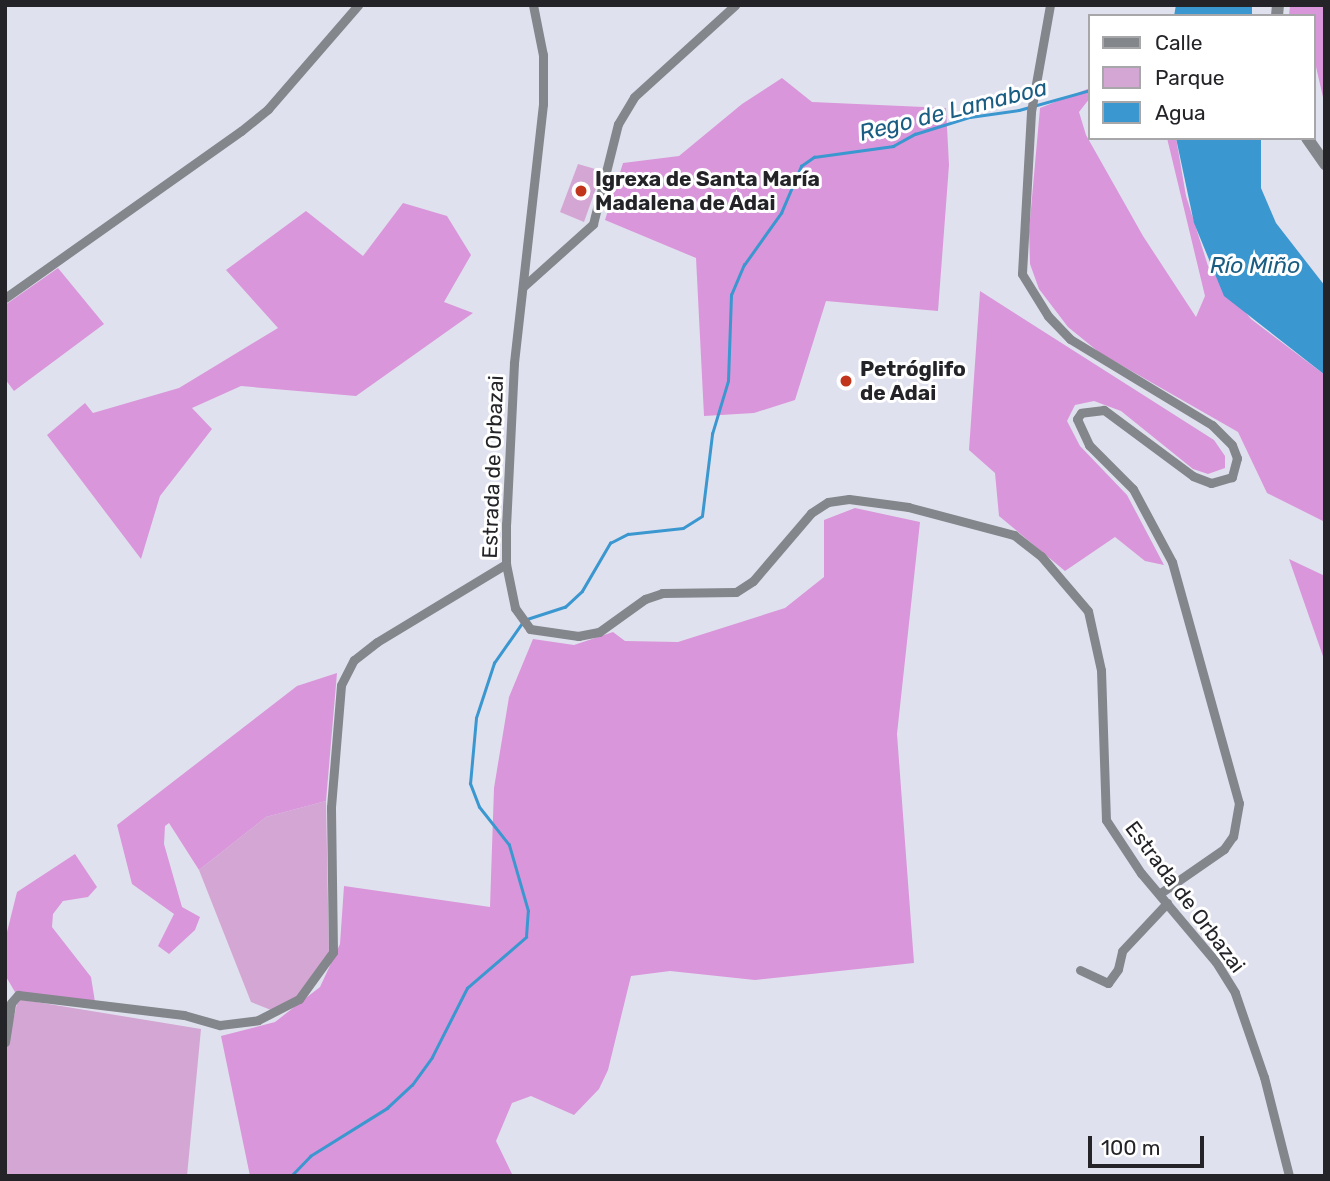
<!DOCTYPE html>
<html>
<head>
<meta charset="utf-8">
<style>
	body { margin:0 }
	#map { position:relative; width:1330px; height:1181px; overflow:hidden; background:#e0e1ee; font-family:Rubik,sans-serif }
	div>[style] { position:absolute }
	.green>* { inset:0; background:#d3a6d3 }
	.forest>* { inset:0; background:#d996da }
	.water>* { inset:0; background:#3b97cf }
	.stream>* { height:2.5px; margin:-1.25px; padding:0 1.25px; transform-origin:1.25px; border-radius:1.25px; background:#3b97cf }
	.minor>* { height:9px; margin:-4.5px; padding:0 4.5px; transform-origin:4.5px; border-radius:4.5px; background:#83868b }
	.tertiary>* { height:12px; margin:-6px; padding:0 6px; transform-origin:6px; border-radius:6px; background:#83868b }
	.dots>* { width:19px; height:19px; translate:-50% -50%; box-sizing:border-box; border:4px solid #fff; border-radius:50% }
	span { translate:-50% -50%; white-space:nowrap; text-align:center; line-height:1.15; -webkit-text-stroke:6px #fff; paint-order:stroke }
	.poi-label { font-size:21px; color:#232328; font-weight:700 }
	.left { translate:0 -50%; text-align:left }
	.street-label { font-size:21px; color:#232328 }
	.water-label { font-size:23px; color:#1a5d83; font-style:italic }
	.frame { position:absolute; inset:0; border:7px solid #232328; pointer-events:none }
	.legend { position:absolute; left:1088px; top:14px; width:228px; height:126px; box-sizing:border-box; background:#fff; border:2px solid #a7a7a9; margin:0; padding:9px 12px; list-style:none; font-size:21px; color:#232328 }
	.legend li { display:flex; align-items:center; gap:14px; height:35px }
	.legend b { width:35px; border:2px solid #a7a7a9 }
	.scale { position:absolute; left:1088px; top:1136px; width:116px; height:32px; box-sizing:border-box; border:4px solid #232328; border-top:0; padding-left:9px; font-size:21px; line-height:24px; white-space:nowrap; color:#232328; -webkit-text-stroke:5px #fff; paint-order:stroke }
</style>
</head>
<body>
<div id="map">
	<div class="green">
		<div style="clip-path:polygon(578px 164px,602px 171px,584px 222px,560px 212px)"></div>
		<div style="clip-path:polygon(326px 801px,329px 957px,301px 995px,271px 1010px,251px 1002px,199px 870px,266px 817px)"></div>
		<div style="clip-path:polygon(18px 999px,201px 1029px,187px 1176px,5px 1176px,5px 1056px)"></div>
	</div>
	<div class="forest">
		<div style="clip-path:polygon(1290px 5px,1325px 5px,1325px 106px,1314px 58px,1314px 16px,1289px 16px)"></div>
		<div style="clip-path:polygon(782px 78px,812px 102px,946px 108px,949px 165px,938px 311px,826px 301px,795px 400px,754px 413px,704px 416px,696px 258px,605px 220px,623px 163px,679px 156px,742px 104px)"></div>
		<div style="clip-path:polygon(1090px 88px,1090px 98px,1079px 112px,1086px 135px,1143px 236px,1196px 317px,1205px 296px,1167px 138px,1176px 138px,1186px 196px,1208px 266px,1251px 319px,1325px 375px,1325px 522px,1267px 493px,1238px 432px,1100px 353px,1068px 327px,1039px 289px,1030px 264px,1029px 231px,1040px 108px)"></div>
		<div style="clip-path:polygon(403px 203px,447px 216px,471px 255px,444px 302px,473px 313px,356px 396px,241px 386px,192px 408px,212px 429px,160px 496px,141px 559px,47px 435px,85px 403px,93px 413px,179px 388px,278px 328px,226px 270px,306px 211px,363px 256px)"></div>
		<div style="clip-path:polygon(58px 268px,104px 324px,14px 391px,5px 379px,5px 305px)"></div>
		<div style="clip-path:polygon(980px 291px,1214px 440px,1225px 456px,1225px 468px,1208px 474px,1193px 469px,1121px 411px,1094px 401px,1075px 405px,1067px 421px,1080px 446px,1127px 495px,1164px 565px,1145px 561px,1115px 537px,1065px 571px,999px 516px,995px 473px,969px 450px)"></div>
		<div style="clip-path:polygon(855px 508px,920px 522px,897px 734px,914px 963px,755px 980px,670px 971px,631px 976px,608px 1070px,599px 1089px,574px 1115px,531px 1096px,512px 1103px,496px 1141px,513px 1176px,250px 1176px,221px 1036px,275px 1022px,320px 987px,340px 944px,344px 886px,490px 907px,494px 788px,509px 697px,533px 639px,574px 645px,613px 632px,625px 641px,678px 642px,785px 608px,824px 577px,824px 520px)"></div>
		<div style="clip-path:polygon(1289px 559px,1325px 576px,1325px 662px)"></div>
		<div style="clip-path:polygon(337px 673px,326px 801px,266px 817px,199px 870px,169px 823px,165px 826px,164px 844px,182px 907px,200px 917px,195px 930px,169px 954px,158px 946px,174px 914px,132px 884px,117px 825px,297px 686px)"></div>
		<div style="clip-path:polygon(75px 854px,97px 887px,88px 897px,63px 901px,53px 914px,52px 927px,91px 977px,95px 1002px,15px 992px,5px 975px,5px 940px,17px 892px)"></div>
	</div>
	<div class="water">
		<div style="clip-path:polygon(1176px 5px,1252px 5px,1252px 16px,1174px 16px)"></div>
		<div style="clip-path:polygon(1176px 138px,1261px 138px,1261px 188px,1276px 223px,1325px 286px,1325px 375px,1224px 296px,1194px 223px)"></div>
	</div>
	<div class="stream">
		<div style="left:527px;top:619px;width:40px;rotate:-18deg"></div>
		<div style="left:565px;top:607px;width:23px;rotate:-43deg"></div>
		<div style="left:582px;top:591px;width:56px;rotate:-59.7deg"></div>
		<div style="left:610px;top:543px;width:20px;rotate:-27deg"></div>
		<div style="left:628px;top:534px;width:55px;rotate:-6.2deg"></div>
		<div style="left:683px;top:528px;width:22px;rotate:-32deg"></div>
		<div style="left:702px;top:516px;width:83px;rotate:-83deg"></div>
		<div style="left:712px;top:434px;width:55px;rotate:-73.2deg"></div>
		<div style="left:728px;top:381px;width:86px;rotate:-88deg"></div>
		<div style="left:731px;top:295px;width:33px;rotate:-67deg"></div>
		<div style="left:744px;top:265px;width:64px;rotate:-54.6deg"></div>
		<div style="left:781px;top:213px;width:51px;rotate:-66.9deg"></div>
		<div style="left:801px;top:166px;width:16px;rotate:-35deg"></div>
		<div style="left:814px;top:157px;width:80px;rotate:-7.9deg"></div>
		<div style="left:893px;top:146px;width:25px;rotate:-29deg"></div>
		<div style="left:915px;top:134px;width:58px;rotate:-17.2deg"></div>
		<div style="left:970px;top:117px;width:49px;rotate:-8.1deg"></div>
		<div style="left:1019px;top:110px;width:74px;rotate:-15.7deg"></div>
		<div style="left:291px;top:1176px;width:28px;rotate:-46deg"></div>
		<div style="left:310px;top:1156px;width:91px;rotate:-31.9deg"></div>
		<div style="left:387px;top:1108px;width:34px;rotate:-43deg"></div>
		<div style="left:412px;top:1085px;width:34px;rotate:-54deg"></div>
		<div style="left:432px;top:1057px;width:77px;rotate:-63.1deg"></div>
		<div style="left:467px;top:988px;width:78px;rotate:-40.8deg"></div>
		<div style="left:526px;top:937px;width:26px;rotate:-86deg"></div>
		<div style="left:528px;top:911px;width:69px;rotate:-106.1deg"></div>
		<div style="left:509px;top:845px;width:48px;rotate:-128.3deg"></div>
		<div style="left:479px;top:807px;width:25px;rotate:-111deg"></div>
		<div style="left:470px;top:784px;width:66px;rotate:-84.8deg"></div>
		<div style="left:476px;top:718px;width:58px;rotate:-71.9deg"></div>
		<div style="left:494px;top:663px;width:49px;rotate:-55deg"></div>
	</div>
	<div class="minor">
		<div style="left:533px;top:5px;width:51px;rotate:78.7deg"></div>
		<div style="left:543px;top:55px;width:49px;rotate:90deg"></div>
		<div style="left:543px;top:104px;width:261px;rotate:96.4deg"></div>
		<div style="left:514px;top:363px;width:161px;rotate:92.8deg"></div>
		<div style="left:506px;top:524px;width:40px;rotate:90deg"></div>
		<div style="left:506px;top:564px;width:45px;rotate:78.4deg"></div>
		<div style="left:515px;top:608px;width:26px;rotate:54deg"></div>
		<div style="left:530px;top:629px;width:49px;rotate:8.3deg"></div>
		<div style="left:578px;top:636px;width:21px;rotate:-11deg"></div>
		<div style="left:599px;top:632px;width:57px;rotate:-35.7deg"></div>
		<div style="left:645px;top:599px;width:18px;rotate:-19deg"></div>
		<div style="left:662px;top:593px;width:74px;rotate:-0.8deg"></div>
		<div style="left:736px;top:592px;width:20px;rotate:-33deg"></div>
		<div style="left:753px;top:581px;width:89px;rotate:-49.5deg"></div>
		<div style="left:811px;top:513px;width:20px;rotate:-33deg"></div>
		<div style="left:828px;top:502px;width:21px;rotate:-8deg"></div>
		<div style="left:849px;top:499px;width:60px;rotate:7.7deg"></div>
		<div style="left:908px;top:507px;width:110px;rotate:14.8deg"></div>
		<div style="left:1014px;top:535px;width:34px;rotate:38deg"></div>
		<div style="left:1041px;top:556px;width:72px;rotate:49.5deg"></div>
		<div style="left:1088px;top:611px;width:60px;rotate:77.6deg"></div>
		<div style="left:1101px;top:670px;width:150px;rotate:88.1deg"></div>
		<div style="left:1106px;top:820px;width:64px;rotate:56.6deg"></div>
		<div style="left:1141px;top:873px;width:116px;rotate:49.9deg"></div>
		<div style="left:1216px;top:962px;width:36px;rotate:58deg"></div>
		<div style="left:1235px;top:993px;width:89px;rotate:71deg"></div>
		<div style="left:1264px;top:1077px;width:102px;rotate:75.8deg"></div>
		<div style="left:1050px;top:5px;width:109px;rotate:100.1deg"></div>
		<div style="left:1031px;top:112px;width:162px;rotate:93.2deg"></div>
		<div style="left:1022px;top:274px;width:49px;rotate:58.2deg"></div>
		<div style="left:1048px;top:316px;width:32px;rotate:46deg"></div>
		<div style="left:1070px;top:339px;width:166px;rotate:31.2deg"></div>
		<div style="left:1212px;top:425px;width:28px;rotate:45deg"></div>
		<div style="left:1232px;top:445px;width:14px;rotate:69deg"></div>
		<div style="left:1237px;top:458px;width:20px;rotate:105deg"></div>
		<div style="left:1232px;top:477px;width:22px;rotate:164deg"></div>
		<div style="left:1211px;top:483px;width:19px;rotate:-159deg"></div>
		<div style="left:1193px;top:476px;width:111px;rotate:-143.4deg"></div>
		<div style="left:1104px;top:410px;width:23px;rotate:173deg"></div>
		<div style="left:1081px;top:413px;width:7px;rotate:124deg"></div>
		<div style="left:1077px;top:419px;width:29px;rotate:65deg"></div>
		<div style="left:1089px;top:445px;width:62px;rotate:45deg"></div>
		<div style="left:1133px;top:489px;width:83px;rotate:61.9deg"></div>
		<div style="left:1172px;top:562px;width:250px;rotate:74.5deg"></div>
		<div style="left:1239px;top:803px;width:34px;rotate:100deg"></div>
		<div style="left:1233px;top:836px;width:16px;rotate:125deg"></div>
		<div style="left:1224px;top:849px;width:79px;rotate:145.3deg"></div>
		<div style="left:524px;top:286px;width:93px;rotate:-41.9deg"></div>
		<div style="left:593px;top:224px;width:103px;rotate:-76deg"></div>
		<div style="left:618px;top:124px;width:31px;rotate:-59deg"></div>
		<div style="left:634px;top:97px;width:137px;rotate:-42.3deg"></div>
		<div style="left:5px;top:298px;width:289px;rotate:-35.3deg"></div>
		<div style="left:241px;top:131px;width:35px;rotate:-39deg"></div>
		<div style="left:268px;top:109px;width:138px;rotate:-49.1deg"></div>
		<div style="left:1080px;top:970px;width:31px;rotate:25deg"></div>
		<div style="left:1108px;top:983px;width:17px;rotate:-54deg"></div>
		<div style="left:1118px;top:969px;width:18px;rotate:-77deg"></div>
		<div style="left:1122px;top:951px;width:66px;rotate:-46.8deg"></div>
		<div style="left:5px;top:1042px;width:39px;rotate:-81deg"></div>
		<div style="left:11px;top:1003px;width:11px;rotate:-49deg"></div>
		<div style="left:18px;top:995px;width:167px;rotate:6.9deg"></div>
		<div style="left:184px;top:1015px;width:37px;rotate:16deg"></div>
		<div style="left:220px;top:1025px;width:38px;rotate:-7deg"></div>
		<div style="left:258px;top:1020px;width:46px;rotate:-27.1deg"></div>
		<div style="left:299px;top:999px;width:58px;rotate:-54.1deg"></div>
		<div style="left:333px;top:952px;width:145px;rotate:-90.8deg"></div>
		<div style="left:331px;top:807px;width:122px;rotate:-85.3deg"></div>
		<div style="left:341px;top:685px;width:28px;rotate:-63deg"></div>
		<div style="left:354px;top:660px;width:29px;rotate:-38deg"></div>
		<div style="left:377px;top:642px;width:151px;rotate:-31.2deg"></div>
	</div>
	<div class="tertiary">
		<div style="left:1277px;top:16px;width:11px;rotate:-85deg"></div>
		<div style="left:1307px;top:138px;width:32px;rotate:55deg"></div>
	</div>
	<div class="dots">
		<div style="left:581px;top:191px;background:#c0351c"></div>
		<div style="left:846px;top:381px;background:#c0351c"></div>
	</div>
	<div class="poi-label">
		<span class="left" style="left:595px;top:191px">Igrexa de Santa María<br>Madalena de Adai</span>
		<span class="left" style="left:860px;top:381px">Petróglifo<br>de Adai</span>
	</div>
	<div class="street-label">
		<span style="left:493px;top:467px;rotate:-88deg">Estrada de Orbazai</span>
		<span style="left:1185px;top:897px;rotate:53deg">Estrada de Orbazai</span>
	</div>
	<div class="water-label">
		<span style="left:953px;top:110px;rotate:-14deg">Rego de Lamaboa</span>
		<span style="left:1255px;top:265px">Río Miño</span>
	</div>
	<div class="frame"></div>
	<ul class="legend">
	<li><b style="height:9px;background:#83868b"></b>Calle</li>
	<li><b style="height:19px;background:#d3a6d3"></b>Parque</li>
	<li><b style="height:19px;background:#3b97cf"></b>Agua</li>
	</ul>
	<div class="scale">100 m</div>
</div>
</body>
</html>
